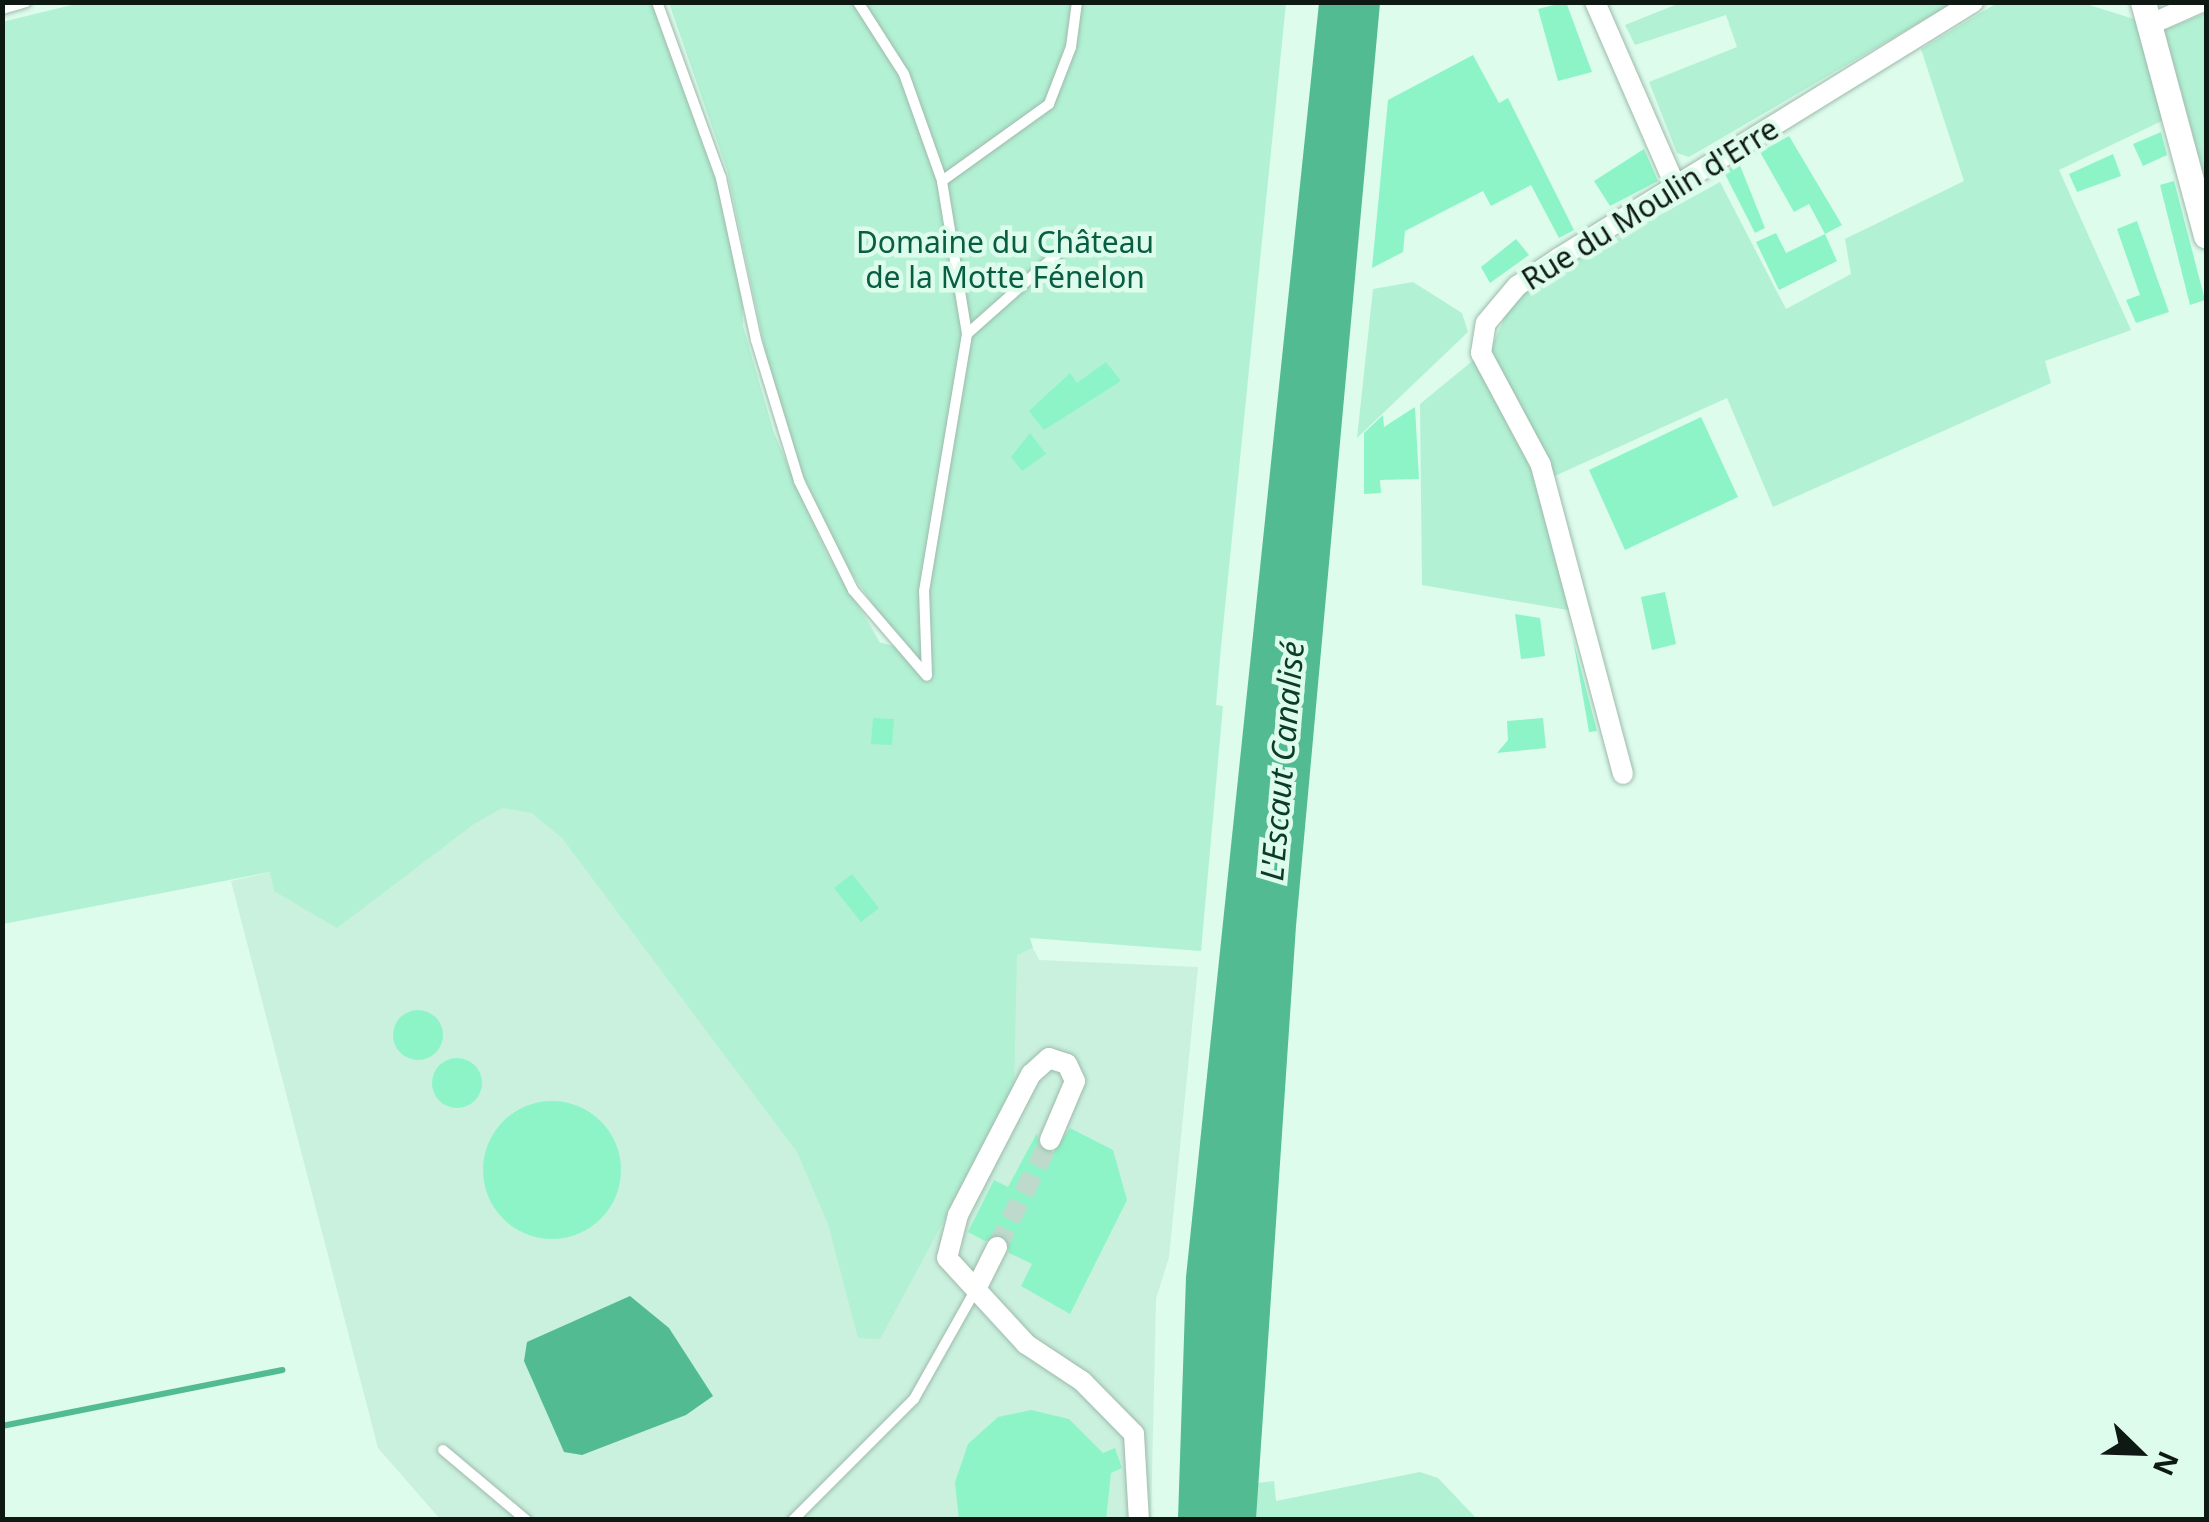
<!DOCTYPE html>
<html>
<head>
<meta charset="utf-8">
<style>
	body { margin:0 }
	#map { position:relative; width:2209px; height:1522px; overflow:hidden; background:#ddfcec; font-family:"Noto Sans",sans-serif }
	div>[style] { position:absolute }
	.built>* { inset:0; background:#caf1de }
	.green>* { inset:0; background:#b2f1d4 }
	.water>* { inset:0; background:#52bb91 }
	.stream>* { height:6px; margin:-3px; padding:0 3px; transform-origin:3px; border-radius:3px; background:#52bb91 }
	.building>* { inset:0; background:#8df4c8 }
	.round { border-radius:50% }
	.minor-tunnel>* { height:20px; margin-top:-10px; transform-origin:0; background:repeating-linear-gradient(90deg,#bedacc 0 20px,transparent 0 30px) }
	.roads { filter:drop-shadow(0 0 2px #9dbaac) drop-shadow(0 0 2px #9dbaac) }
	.service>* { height:10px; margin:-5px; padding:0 5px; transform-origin:5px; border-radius:5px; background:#fff }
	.minor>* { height:20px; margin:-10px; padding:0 10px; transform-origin:10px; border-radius:10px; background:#fff }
	.tertiary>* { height:25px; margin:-12.5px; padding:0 12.5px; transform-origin:12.5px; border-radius:12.5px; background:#fff }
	span { translate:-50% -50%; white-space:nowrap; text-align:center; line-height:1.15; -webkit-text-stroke:9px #ddfcec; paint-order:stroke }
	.street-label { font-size:30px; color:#0e1914 }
	.park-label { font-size:30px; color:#085e43 }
	.water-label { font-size:32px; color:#0c3b2a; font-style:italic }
	.frame { position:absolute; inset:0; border:5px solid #0e1914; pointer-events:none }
	.north { position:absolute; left:2089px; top:1402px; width:100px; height:100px; -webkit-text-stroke:8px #ddfcec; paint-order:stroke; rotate:113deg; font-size:28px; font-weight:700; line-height:40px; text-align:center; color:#0e1914 }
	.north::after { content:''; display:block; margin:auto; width:35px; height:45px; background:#0e1914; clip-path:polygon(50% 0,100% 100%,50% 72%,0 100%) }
</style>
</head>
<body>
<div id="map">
	<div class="built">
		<div style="clip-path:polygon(794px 485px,880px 642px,931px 988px,1033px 948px,1039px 960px,1198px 967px,1169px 1257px,1156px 1299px,1151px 1519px,440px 1519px,378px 1448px,231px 881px,271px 872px,274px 890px)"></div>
	</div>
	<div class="green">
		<div style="clip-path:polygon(84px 2px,653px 3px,716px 177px,742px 289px,743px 326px,774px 433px,826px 554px,879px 642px,903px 649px,840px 556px,798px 464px,774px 392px,727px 170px,669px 3px,1286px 3px,1221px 647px,1216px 705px,1223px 706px,1201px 951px,1030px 938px,1033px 948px,1017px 955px,1014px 1091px,880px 1339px,858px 1338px,828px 1224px,797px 1152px,562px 838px,532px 813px,502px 808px,474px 824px,337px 928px,274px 891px,270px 872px,3px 924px,2px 22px)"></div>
		<div style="clip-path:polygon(1680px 3px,1680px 2px,1953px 3px,1689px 157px,1677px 153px,1649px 82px,1737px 47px,1726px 15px,1635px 45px,1625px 25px)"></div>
		<div style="clip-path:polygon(1997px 3px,2083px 3px,2137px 20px,2166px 119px,2059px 170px,2131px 330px,2045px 361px,2051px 383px,1773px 507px,1727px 398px,1537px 484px,1573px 611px,1422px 585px,1420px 404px,1493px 344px,1509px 307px,1540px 281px,1720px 182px,1786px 309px,1851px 274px,1845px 239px,1964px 181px,1921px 49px)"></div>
		<div style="clip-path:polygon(2206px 13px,2206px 182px,2164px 30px)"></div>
		<div style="clip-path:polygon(1413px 282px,1462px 313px,1468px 332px,1357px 438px,1373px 289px)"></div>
		<div style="clip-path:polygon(1420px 1472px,1438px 1478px,1477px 1519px,1256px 1520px,1257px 1483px,1274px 1481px,1276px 1501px)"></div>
	</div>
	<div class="water">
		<div style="clip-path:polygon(1319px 3px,1380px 3px,1296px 926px,1256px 1519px,1178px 1519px,1186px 1277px)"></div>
		<div style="clip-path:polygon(630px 1296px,669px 1328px,713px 1396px,686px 1415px,582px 1455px,564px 1452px,524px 1361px,527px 1342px)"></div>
	</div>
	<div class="stream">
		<div style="left:2px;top:1426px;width:286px;rotate:-11.3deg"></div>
	</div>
	<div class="building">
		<div style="clip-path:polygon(1566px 2px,1592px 72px,1558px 81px,1538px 9px)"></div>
		<div style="clip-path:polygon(1473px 55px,1499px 103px,1508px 98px,1574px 230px,1559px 238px,1531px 185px,1491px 206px,1483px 191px,1405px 231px,1403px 252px,1372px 268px,1388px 100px)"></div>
		<div style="clip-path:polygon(2161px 132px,2167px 155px,2143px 166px,2133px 144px)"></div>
		<div style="clip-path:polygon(1789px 136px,1842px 225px,1825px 234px,1809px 204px,1794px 212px,1760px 152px)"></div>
		<div style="clip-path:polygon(1644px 149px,1658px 181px,1610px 206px,1594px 181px)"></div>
		<div style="clip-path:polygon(2113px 154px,2121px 176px,2077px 192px,2069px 174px)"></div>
		<div style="clip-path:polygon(1739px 163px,1765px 228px,1755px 233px,1724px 172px)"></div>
		<div style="clip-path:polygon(2174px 181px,2205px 300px,2190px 305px,2160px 185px)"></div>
		<div style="clip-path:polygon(2137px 221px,2169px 312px,2136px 323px,2126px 300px,2140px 295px,2117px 229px)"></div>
		<div style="clip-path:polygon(1776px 233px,1786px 253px,1825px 234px,1837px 261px,1779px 290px,1756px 242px)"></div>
		<div style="clip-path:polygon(1516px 239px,1529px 255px,1490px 283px,1481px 267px)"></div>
		<div style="clip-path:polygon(1106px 362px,1121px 381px,1044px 430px,1029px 411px,1070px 373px,1077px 383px)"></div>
		<div style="clip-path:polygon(1415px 407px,1419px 479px,1380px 480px,1381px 493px,1364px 494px,1364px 433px,1383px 415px,1384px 427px)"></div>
		<div style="clip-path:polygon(1701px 417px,1738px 497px,1625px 550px,1589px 470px)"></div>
		<div style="clip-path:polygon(1030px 433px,1046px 454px,1022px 471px,1011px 457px)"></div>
		<div style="clip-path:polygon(1665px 592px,1676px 644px,1652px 650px,1641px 597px)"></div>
		<div style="clip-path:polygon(1515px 614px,1540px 618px,1545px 656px,1521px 659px)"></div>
		<div style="clip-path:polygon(1573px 639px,1597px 731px,1589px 732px)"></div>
		<div style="clip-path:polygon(873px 718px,894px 719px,892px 745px,871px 744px)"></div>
		<div style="clip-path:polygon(1543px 718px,1546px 748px,1497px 753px,1508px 740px,1507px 721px)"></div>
		<div style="clip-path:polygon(852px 874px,879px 908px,861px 922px,834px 888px)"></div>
		<div class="round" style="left:393px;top:1010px;width:50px;height:50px"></div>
		<div class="round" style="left:432px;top:1058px;width:50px;height:50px"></div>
		<div class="round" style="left:483px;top:1101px;width:138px;height:138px"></div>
		<div style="clip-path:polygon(1070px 1128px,1113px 1150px,1127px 1200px,1070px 1314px,1021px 1286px,1032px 1264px,1009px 1253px,1004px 1235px,985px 1241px,968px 1232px,994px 1180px,1008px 1187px,1037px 1133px,1040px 1149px,1053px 1153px)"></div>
		<div style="clip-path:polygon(1031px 1410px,1069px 1419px,1103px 1453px,1115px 1448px,1122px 1468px,1111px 1473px,1106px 1520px,959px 1520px,955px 1482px,968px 1444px,998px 1417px)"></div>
	</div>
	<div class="minor-tunnel">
		<div style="left:997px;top:1247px;width:119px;rotate:-63.6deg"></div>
	</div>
	<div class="roads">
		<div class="service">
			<div style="left:657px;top:2px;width:187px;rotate:70deg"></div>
			<div style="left:721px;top:178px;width:166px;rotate:77.8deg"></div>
			<div style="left:756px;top:340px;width:147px;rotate:73deg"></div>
			<div style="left:799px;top:481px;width:122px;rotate:63.6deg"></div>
			<div style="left:853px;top:590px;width:113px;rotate:49.3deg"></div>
			<div style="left:858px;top:2px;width:85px;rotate:57.4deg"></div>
			<div style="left:904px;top:74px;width:114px;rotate:70.4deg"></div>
			<div style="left:942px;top:181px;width:132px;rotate:-35.7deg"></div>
			<div style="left:1049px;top:104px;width:61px;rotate:-68.9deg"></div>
			<div style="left:1071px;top:47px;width:45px;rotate:-82.4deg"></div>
			<div style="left:2px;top:9px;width:25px;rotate:-16deg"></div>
			<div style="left:967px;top:334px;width:144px;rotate:-41.6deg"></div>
			<div style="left:1075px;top:238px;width:18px;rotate:13deg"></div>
			<div style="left:927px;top:675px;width:84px;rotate:-92deg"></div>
			<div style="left:924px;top:591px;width:261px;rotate:-80.5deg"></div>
			<div style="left:967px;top:334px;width:155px;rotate:-99.3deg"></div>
			<div style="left:443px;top:1450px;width:109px;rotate:40.1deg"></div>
			<div style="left:793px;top:1520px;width:171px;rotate:-45deg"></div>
			<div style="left:914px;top:1399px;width:126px;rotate:-60.6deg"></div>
		</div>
		<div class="minor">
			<div style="left:1595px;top:2px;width:197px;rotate:66.4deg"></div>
			<div style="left:2151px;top:24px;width:55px;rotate:-23.7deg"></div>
			<div style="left:1623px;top:774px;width:320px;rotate:-104.9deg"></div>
			<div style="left:1541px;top:465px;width:127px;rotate:-118.2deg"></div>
			<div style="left:1481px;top:353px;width:30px;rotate:-81deg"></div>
			<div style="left:1486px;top:323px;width:48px;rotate:-50deg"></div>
			<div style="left:1517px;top:286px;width:50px;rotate:-33.7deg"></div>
			<div style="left:1559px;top:258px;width:487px;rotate:-31.7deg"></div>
			<div style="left:1050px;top:1140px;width:64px;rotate:-67deg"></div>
			<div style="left:1075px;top:1081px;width:19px;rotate:-115deg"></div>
			<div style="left:1067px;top:1064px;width:19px;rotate:-162deg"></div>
			<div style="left:1049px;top:1058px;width:24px;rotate:138deg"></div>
			<div style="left:1031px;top:1074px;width:159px;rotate:117.4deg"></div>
			<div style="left:958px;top:1215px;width:44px;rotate:104.3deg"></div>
			<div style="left:947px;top:1258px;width:117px;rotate:47.4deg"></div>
			<div style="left:1026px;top:1344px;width:67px;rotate:33.5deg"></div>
			<div style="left:1082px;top:1381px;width:74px;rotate:45.5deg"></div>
			<div style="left:1134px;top:1434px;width:86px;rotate:86.7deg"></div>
			<div style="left:976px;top:1289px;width:47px;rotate:-63.4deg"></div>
		</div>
		<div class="tertiary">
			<div style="left:2143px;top:2px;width:242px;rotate:74.9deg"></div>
		</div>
	</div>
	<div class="street-label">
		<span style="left:1650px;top:204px;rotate:-32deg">Rue du Moulin d'Erre</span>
	</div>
	<div class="park-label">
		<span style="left:1005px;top:259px">Domaine du Château<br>de la Motte Fénelon</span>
	</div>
	<div class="water-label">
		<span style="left:1282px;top:761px;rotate:-85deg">L'Escaut Canalisé</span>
	</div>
	<div class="frame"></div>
	<div class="north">N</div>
</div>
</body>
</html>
